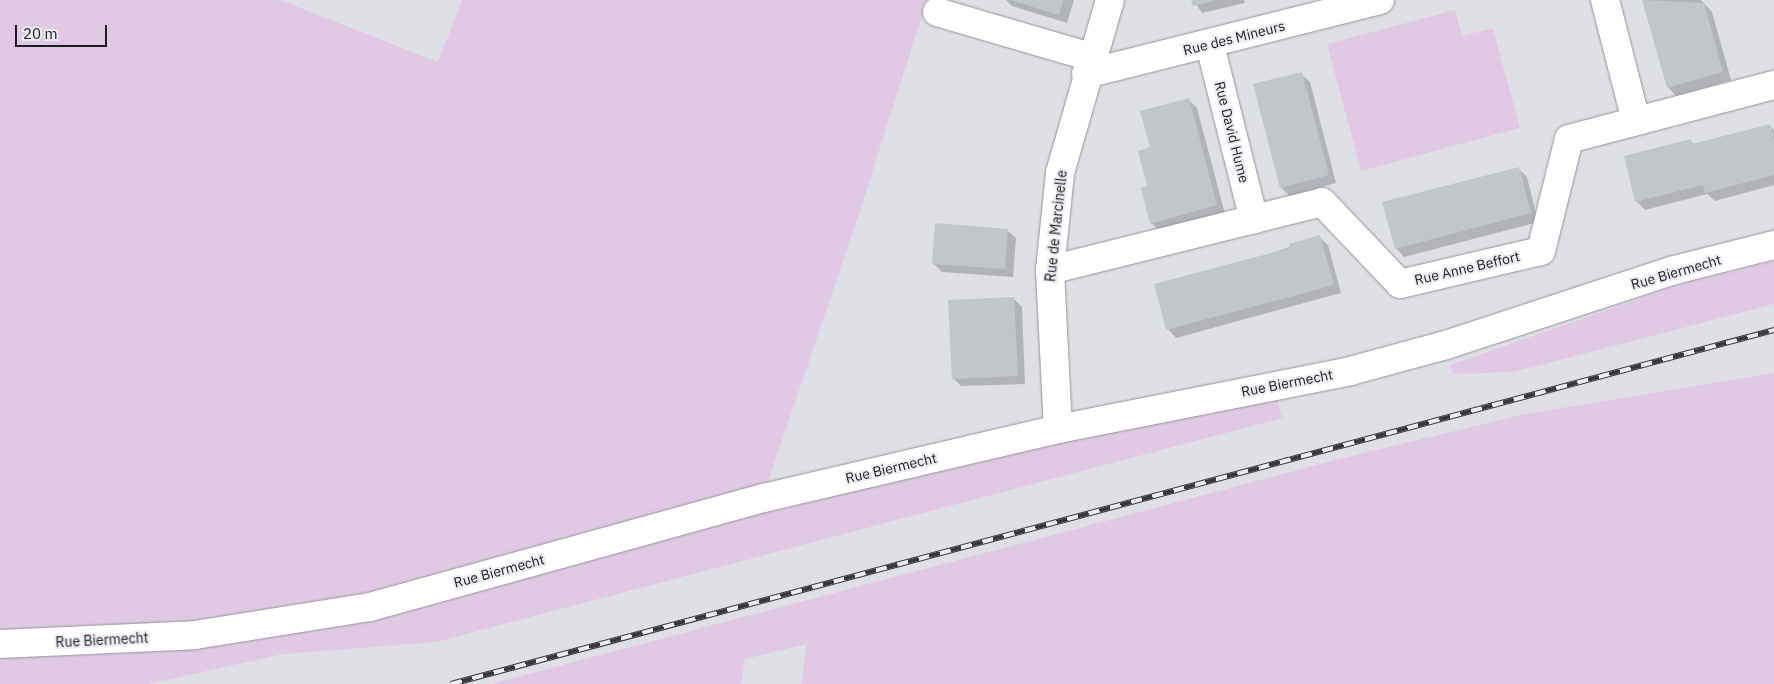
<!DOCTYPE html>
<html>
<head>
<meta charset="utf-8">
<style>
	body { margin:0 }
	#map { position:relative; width:1774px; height:684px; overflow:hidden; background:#dfe0e6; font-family:"IBM Plex Sans",sans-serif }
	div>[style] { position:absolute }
	.green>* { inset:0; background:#e1c9e5 }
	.shadow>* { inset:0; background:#0003 }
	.building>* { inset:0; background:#c1c6ca }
	.roads { filter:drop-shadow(0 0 1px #94959b) drop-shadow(0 0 1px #94959b) }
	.minor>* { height:28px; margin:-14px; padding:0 14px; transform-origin:14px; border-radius:14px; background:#fff }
	.rail>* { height:5.5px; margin-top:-2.75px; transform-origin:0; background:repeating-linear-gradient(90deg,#ecedf3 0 11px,#37383b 0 22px); box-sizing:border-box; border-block:1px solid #37383b }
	span { translate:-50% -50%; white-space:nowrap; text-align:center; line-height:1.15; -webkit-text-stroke:4px #ecedf3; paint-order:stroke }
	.street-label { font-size:14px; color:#1b1c1e }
	.scale { position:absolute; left:15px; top:25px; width:92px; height:22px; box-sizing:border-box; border:2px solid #1b1c1e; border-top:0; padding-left:6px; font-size:15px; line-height:18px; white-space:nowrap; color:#1b1c1e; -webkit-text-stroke:4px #ecedf3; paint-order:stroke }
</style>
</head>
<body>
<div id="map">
	<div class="green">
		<div style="clip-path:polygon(0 0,280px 0,438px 62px,462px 0,927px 0,858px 217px,767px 485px,283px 618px,0 639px)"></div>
		<div style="clip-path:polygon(1455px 10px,1462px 36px,1493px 28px,1520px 128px,1361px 171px,1327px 44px)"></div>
		<div style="clip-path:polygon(1774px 261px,1774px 304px,1514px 372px,1453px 374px,1450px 365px,1678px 285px)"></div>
		<div style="clip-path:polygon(1774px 373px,1774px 684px,801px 684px,807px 644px,745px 659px,741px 684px,491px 684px,1339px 459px,1525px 414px)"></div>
		<div style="clip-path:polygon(1278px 400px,1282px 418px,436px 642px,283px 654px,149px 684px,0 684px,0 644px,195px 635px,1058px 429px)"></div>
	</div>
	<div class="shadow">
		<div style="clip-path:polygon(1006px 0,1074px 0,1067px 23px,1012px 6px)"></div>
		<div style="clip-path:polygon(1193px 0,1244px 0,1245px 3px,1202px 13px)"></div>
		<div style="clip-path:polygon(1644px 0,1701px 0,1712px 12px,1731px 80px,1676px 96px,1668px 87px)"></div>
		<div style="clip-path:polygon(1301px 74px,1310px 82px,1336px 183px,1289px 196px,1281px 187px)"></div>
		<div style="clip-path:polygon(1189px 100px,1197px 108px,1225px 214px,1160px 231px,1151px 223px,1151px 148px)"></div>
		<div style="clip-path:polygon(1769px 125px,1774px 130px,1774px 185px,1715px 201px,1707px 194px,1645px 210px,1637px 202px,1625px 157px,1690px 141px,1695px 145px)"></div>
		<div style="clip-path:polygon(1519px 169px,1527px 177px,1538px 222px,1404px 257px,1396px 248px)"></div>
		<div style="clip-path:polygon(1007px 230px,1016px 238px,1013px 277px,942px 272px,933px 263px)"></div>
		<div style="clip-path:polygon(1319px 237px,1328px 245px,1341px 293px,1176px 338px,1168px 329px,1258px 258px)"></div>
		<div style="clip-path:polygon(1014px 299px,1022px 307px,1025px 384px,961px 386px,953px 378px)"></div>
	</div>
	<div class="building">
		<div style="clip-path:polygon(1010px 0,1063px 0,1059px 15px)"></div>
		<div style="clip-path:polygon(1191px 0,1213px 0,1213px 1px,1193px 6px)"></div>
		<div style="clip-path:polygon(1642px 0,1704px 3px,1723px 72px,1667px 88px)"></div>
		<div style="clip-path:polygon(1302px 72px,1329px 175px,1280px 188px,1253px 84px)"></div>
		<div style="clip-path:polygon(1189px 98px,1217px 205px,1150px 224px,1141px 188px,1147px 186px,1138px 151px,1150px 147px,1140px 111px)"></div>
		<div style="clip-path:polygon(1770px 124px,1774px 139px,1774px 175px,1705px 193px,1703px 185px,1635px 202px,1624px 156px,1691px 139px,1692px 144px)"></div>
		<div style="clip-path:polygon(1519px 167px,1531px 213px,1395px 249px,1382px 202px)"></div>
		<div style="clip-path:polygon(935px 223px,1008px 229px,1005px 269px,932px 264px)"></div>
		<div style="clip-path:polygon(1320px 235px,1334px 285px,1166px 330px,1154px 284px,1290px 248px,1289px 244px)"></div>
		<div style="clip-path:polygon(1014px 297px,1018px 376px,952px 379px,948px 300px)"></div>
	</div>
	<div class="roads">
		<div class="minor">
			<div style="left:1605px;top:0;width:125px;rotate:75.6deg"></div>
			<div style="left:937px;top:12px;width:160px;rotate:16.3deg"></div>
			<div style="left:1210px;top:45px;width:180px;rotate:75.9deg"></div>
			<div style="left:1086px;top:74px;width:303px;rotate:-14.1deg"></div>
			<div style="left:1050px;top:270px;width:280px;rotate:-14deg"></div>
			<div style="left:1322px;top:202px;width:113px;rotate:46.4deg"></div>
			<div style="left:1400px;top:284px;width:145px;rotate:-13.2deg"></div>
			<div style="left:1541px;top:251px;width:115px;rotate:-76deg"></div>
			<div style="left:1569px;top:139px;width:212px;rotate:-14.8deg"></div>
			<div style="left:1058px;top:429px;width:159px;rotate:-92.9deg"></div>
			<div style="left:1050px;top:270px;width:98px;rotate:-84.1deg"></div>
			<div style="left:1060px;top:173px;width:180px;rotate:-73.9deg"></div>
			<div style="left:0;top:644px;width:195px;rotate:-2.6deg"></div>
			<div style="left:195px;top:635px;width:177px;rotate:-9.1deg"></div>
			<div style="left:370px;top:607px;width:409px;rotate:-15.5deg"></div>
			<div style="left:764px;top:498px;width:302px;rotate:-13.2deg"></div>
			<div style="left:1058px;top:429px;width:298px;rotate:-11.2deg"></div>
			<div style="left:1350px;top:371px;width:99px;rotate:-15.2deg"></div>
			<div style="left:1446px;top:345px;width:237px;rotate:-18.2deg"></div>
			<div style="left:1671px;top:271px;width:106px;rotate:-14.2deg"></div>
		</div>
	</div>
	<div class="rail">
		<div style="left:451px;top:684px;width:1370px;rotate:-14.98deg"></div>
	</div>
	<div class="street-label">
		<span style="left:1234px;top:38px;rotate:-14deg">Rue des Mineurs</span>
		<span style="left:1232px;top:132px;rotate:76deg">Rue David Hume</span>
		<span style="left:1056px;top:226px;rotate:-84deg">Rue de Marcinelle</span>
		<span style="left:1467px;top:268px;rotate:-13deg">Rue Anne Beffort</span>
		<span style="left:1676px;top:272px;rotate:-16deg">Rue Biermecht</span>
		<span style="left:1287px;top:383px;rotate:-11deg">Rue Biermecht</span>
		<span style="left:891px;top:468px;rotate:-13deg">Rue Biermecht</span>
		<span style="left:499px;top:571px;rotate:-15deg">Rue Biermecht</span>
		<span style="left:102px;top:640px;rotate:-3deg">Rue Biermecht</span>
	</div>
	<div class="scale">20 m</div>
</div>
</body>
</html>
